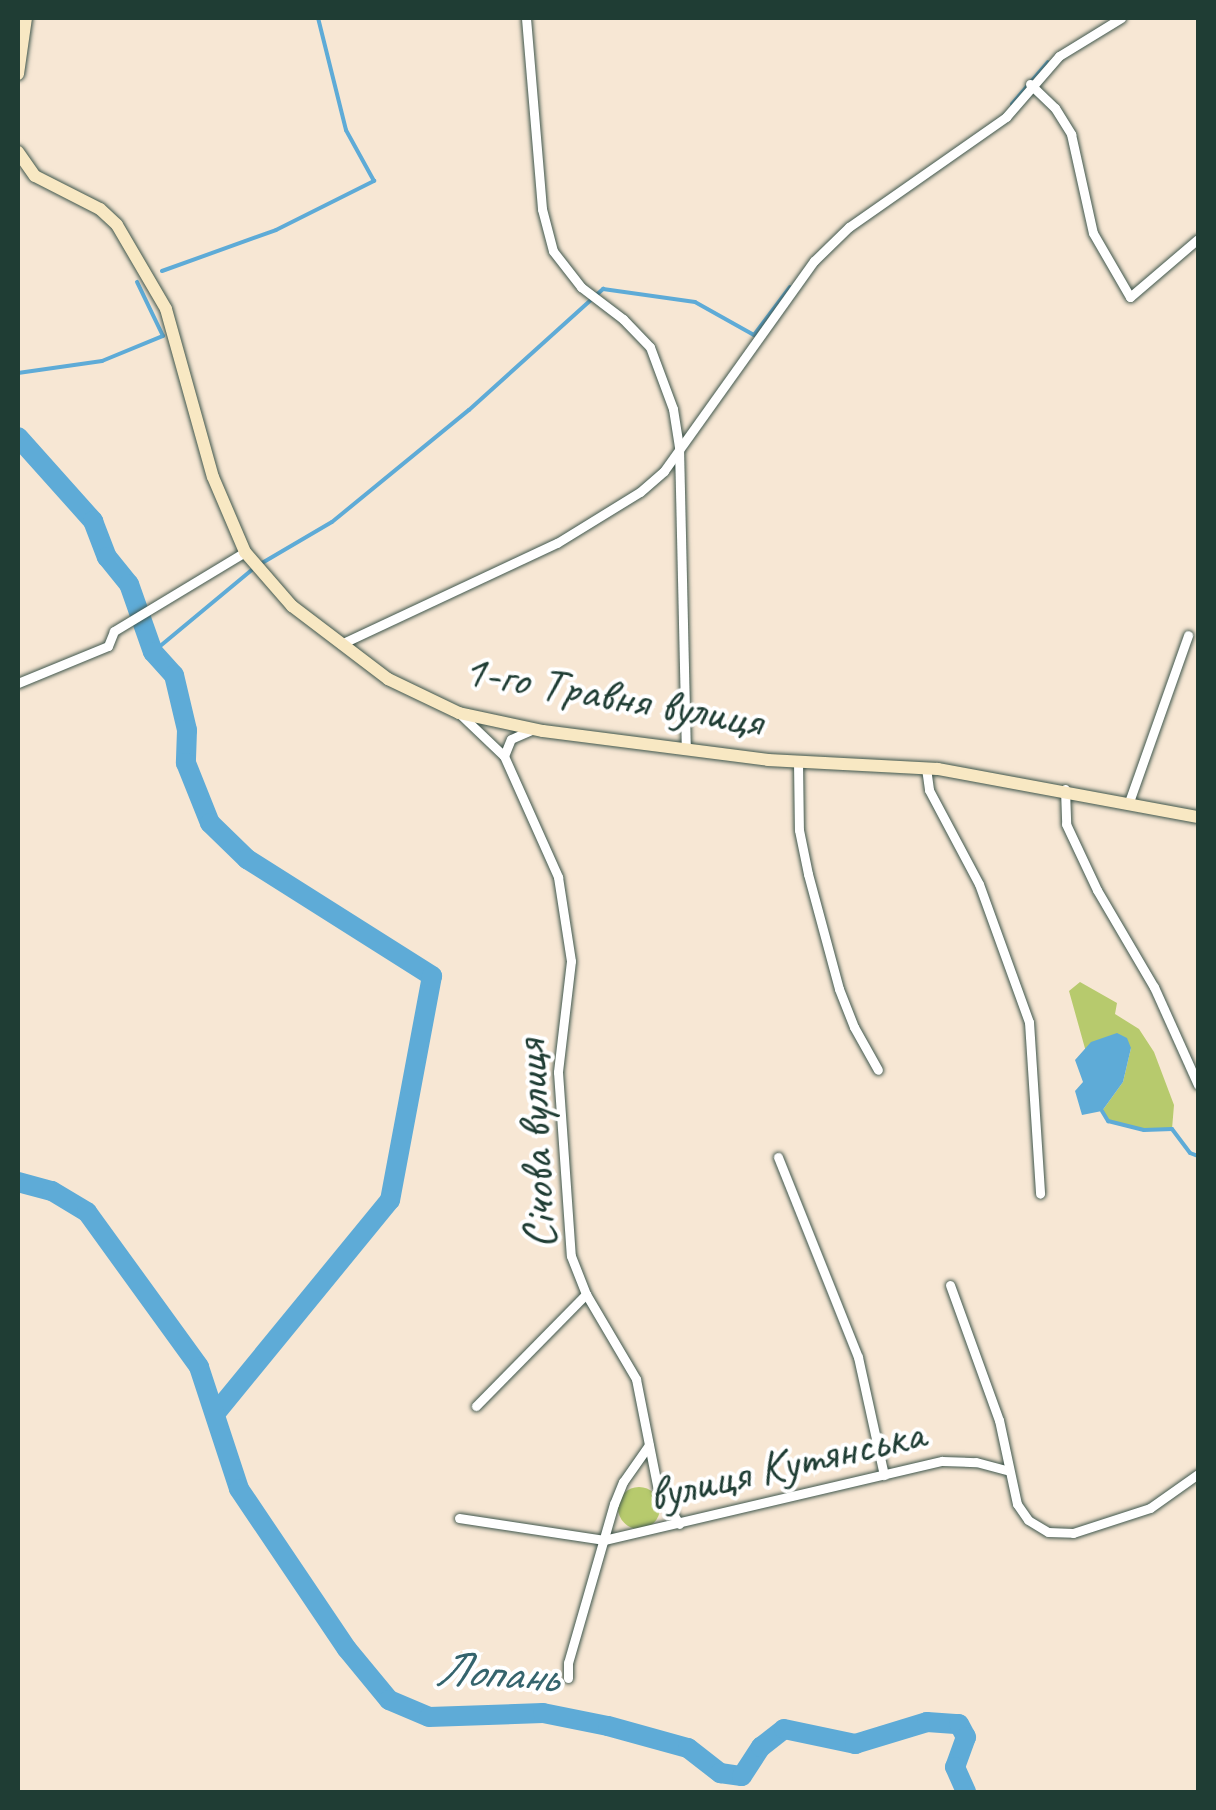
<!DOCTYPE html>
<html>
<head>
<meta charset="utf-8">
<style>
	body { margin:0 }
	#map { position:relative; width:1216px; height:1810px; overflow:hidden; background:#f7e7d4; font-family:Caveat,sans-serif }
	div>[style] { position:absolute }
	.green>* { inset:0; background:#b7ca6d }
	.round { border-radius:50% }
	.water>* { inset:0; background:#5eabd7 }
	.stream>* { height:4px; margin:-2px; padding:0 2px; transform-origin:2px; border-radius:2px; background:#5eabd7 }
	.river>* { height:20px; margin:-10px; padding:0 10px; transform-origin:10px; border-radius:10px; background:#5eabd7 }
	.roads { filter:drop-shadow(0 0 2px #3f564c) drop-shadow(0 0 2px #3f564c) }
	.street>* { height:9px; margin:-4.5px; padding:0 4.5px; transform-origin:4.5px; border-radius:4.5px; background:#fff }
	.secondary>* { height:12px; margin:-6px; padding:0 6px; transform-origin:6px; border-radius:6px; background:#f8e8c3 }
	span { translate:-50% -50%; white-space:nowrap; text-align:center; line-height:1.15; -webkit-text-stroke:8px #fff; paint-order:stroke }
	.street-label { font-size:48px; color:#1f3d34 }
	.water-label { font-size:50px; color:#35646d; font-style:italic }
	.frame { position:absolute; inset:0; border:20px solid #1f3d34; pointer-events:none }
</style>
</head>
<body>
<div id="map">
	<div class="green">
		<div style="clip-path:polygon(1080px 982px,1117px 1003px,1115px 1014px,1139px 1029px,1154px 1052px,1174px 1105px,1172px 1129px,1144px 1130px,1108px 1121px,1102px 1111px,1123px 1082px,1131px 1048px,1086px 1052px,1069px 991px)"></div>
		<div class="round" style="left:618px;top:1487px;width:42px;height:42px"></div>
	</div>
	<div class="water">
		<div style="clip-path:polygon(1117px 1033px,1127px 1038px,1131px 1048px,1123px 1082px,1102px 1111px,1082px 1115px,1075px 1091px,1083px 1082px,1075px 1060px,1091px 1042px)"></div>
	</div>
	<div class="stream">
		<div style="left:1012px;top:104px;width:55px;rotate:-49.4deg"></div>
		<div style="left:162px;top:271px;width:121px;rotate:-19.8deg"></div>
		<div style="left:276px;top:230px;width:110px;rotate:-26.6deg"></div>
		<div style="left:374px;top:181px;width:58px;rotate:-118.8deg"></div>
		<div style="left:346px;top:130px;width:115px;rotate:-104deg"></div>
		<div style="left:18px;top:373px;width:85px;rotate:-8.1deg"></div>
		<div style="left:102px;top:361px;width:66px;rotate:-22.3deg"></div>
		<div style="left:163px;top:336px;width:60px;rotate:-115.7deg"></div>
		<div style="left:262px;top:563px;width:81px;rotate:-30.4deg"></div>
		<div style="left:332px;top:522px;width:177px;rotate:-39.3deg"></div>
		<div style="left:469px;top:410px;width:181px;rotate:-42.1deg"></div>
		<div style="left:603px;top:289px;width:93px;rotate:8deg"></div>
		<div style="left:695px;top:302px;width:68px;rotate:29.2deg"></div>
		<div style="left:754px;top:335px;width:60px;rotate:-53.1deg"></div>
		<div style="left:153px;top:652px;width:131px;rotate:-39.7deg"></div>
		<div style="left:1102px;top:1111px;width:12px;rotate:59deg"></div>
		<div style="left:1108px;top:1121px;width:37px;rotate:14deg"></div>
		<div style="left:1144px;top:1130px;width:28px;rotate:-2deg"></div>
		<div style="left:1172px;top:1129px;width:30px;rotate:53deg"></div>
		<div style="left:1190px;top:1153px;width:9px;rotate:21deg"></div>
	</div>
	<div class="river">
		<div style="left:18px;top:437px;width:113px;rotate:48.2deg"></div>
		<div style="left:93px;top:521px;width:39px;rotate:69deg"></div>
		<div style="left:107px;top:557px;width:35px;rotate:51deg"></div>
		<div style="left:129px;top:584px;width:72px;rotate:70.6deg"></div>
		<div style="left:153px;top:652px;width:31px;rotate:48deg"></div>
		<div style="left:174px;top:675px;width:57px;rotate:76.7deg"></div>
		<div style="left:187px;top:730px;width:33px;rotate:92deg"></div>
		<div style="left:186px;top:763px;width:65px;rotate:68.2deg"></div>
		<div style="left:210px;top:823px;width:52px;rotate:44.2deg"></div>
		<div style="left:247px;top:859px;width:219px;rotate:32.3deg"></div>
		<div style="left:432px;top:976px;width:228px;rotate:100.6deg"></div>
		<div style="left:390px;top:1200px;width:276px;rotate:129.3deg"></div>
		<div style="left:18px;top:1182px;width:35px;rotate:15deg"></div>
		<div style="left:52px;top:1191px;width:41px;rotate:31deg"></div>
		<div style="left:87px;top:1212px;width:191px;rotate:54.1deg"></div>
		<div style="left:199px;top:1367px;width:128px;rotate:71.8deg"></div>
		<div style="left:239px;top:1489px;width:193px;rotate:56deg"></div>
		<div style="left:347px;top:1649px;width:66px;rotate:50.5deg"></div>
		<div style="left:389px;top:1700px;width:43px;rotate:23deg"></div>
		<div style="left:429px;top:1717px;width:114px;rotate:-2deg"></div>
		<div style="left:543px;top:1713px;width:66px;rotate:11.3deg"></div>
		<div style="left:608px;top:1726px;width:83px;rotate:15.4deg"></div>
		<div style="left:688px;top:1748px;width:41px;rotate:38deg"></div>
		<div style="left:720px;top:1773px;width:22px;rotate:8deg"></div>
		<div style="left:742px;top:1776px;width:35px;rotate:-57deg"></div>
		<div style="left:761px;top:1747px;width:29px;rotate:-38deg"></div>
		<div style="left:784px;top:1729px;width:73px;rotate:11.9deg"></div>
		<div style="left:855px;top:1744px;width:75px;rotate:-17deg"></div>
		<div style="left:927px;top:1722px;width:32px;rotate:4deg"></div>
		<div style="left:959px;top:1724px;width:15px;rotate:62deg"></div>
		<div style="left:966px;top:1737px;width:32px;rotate:110deg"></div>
		<div style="left:955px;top:1767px;width:27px;rotate:66deg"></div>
	</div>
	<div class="roads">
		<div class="street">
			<div style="left:526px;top:18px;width:192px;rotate:85.2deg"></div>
			<div style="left:542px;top:209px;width:43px;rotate:75.3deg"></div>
			<div style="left:553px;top:251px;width:46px;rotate:52.1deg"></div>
			<div style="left:581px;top:287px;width:53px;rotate:37.3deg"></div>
			<div style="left:623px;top:319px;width:39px;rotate:46deg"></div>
			<div style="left:650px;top:347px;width:66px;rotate:69.6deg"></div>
			<div style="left:673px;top:409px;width:38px;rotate:81deg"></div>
			<div style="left:679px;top:447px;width:303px;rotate:88.7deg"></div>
			<div style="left:1030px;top:84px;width:35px;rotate:44deg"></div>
			<div style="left:1055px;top:108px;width:31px;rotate:58deg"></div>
			<div style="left:1071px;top:134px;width:101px;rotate:77.5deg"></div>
			<div style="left:1093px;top:233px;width:74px;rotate:60deg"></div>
			<div style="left:1130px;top:297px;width:89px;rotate:-40.5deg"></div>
			<div style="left:341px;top:644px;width:238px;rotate:-25.1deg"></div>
			<div style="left:557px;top:543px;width:97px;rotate:-31.6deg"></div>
			<div style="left:640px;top:492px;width:32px;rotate:-41deg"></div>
			<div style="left:664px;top:471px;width:258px;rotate:-54.5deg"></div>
			<div style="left:814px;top:261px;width:49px;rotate:-44.2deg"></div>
			<div style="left:849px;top:227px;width:192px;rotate:-35deg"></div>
			<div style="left:1006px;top:117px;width:81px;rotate:-49deg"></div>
			<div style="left:1059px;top:56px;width:73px;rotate:-31.5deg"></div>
			<div style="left:18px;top:683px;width:97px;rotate:-22.3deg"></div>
			<div style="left:108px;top:646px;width:16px;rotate:-68deg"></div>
			<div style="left:114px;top:631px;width:153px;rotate:-31.1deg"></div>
			<div style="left:461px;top:715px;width:59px;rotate:43.6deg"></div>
			<div style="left:504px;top:756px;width:133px;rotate:65.9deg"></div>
			<div style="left:558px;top:877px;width:85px;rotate:81.2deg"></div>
			<div style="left:571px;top:961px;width:112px;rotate:96.7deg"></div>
			<div style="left:558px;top:1072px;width:184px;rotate:86deg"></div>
			<div style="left:571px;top:1256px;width:41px;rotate:68.5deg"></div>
			<div style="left:586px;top:1294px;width:99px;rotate:59.5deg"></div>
			<div style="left:636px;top:1379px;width:113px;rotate:78.8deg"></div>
			<div style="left:658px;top:1490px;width:40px;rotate:58deg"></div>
			<div style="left:504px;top:756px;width:18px;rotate:-68deg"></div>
			<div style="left:511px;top:739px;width:22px;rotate:-24deg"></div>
			<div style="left:798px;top:762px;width:68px;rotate:89.2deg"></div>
			<div style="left:799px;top:830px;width:45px;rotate:78.4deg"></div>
			<div style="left:808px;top:874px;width:119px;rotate:74.9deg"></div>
			<div style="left:839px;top:989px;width:41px;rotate:68.5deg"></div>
			<div style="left:854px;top:1027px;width:49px;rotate:60.8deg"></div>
			<div style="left:926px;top:768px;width:22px;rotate:82deg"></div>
			<div style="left:929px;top:790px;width:106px;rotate:62deg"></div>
			<div style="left:979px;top:884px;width:147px;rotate:70.1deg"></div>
			<div style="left:1029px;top:1022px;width:172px;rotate:86.3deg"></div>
			<div style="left:1065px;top:789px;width:35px;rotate:88deg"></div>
			<div style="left:1066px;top:824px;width:73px;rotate:64.8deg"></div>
			<div style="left:1097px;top:890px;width:113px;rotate:59.6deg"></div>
			<div style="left:1154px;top:987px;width:107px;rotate:65.8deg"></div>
			<div style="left:1129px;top:802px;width:177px;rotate:-70.5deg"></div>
			<div style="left:778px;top:1157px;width:215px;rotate:68.2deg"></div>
			<div style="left:858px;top:1357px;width:121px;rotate:77.6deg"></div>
			<div style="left:950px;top:1285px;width:144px;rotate:70.1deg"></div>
			<div style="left:999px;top:1420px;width:86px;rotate:77.9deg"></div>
			<div style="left:1017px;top:1504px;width:19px;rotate:55deg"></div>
			<div style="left:1028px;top:1520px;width:23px;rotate:31deg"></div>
			<div style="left:1048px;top:1532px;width:25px;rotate:2deg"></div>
			<div style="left:1073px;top:1533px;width:81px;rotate:-18deg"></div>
			<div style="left:1150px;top:1508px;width:59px;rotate:-35.3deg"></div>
			<div style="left:476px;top:1406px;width:157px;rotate:-45.5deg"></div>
			<div style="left:459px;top:1518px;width:147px;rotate:8.6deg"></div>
			<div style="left:604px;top:1540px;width:347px;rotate:-13.2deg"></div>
			<div style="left:942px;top:1461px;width:34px;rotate:2deg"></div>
			<div style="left:976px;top:1462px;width:31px;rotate:15deg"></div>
			<div style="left:568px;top:1678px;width:15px;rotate:-90deg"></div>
			<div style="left:568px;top:1663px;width:166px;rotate:-73.9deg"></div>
			<div style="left:614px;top:1504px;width:24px;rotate:-68deg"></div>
			<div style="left:623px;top:1482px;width:45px;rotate:-54.9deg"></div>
		</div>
		<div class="secondary">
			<div style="left:18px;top:74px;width:57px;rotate:-81.9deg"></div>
			<div style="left:18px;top:152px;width:29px;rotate:55deg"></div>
			<div style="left:35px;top:176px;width:73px;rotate:26.9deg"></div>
			<div style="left:100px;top:209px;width:23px;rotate:43deg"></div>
			<div style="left:117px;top:225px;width:97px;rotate:59.7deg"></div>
			<div style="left:166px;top:309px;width:174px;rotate:74.4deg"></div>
			<div style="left:213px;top:477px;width:82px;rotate:66.9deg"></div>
			<div style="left:245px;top:552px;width:72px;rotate:49deg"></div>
			<div style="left:292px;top:606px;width:121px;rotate:37.2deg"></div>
			<div style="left:388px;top:679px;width:79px;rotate:25.6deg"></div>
			<div style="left:459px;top:713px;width:86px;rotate:12.1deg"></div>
			<div style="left:543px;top:731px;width:227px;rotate:7.3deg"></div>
			<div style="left:768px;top:760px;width:170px;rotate:3deg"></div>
			<div style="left:938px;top:769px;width:264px;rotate:10.5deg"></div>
		</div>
	</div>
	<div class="street-label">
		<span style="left:613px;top:695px;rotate:10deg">1-го Травня вулиця</span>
		<span style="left:535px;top:1145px;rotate:-93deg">Січова вулиця</span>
		<span style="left:786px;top:1464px;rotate:-13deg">вулиця Кутянська</span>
	</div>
	<div class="water-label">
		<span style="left:496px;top:1672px;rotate:4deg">Лопань</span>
	</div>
	<div class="frame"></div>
</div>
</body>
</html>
